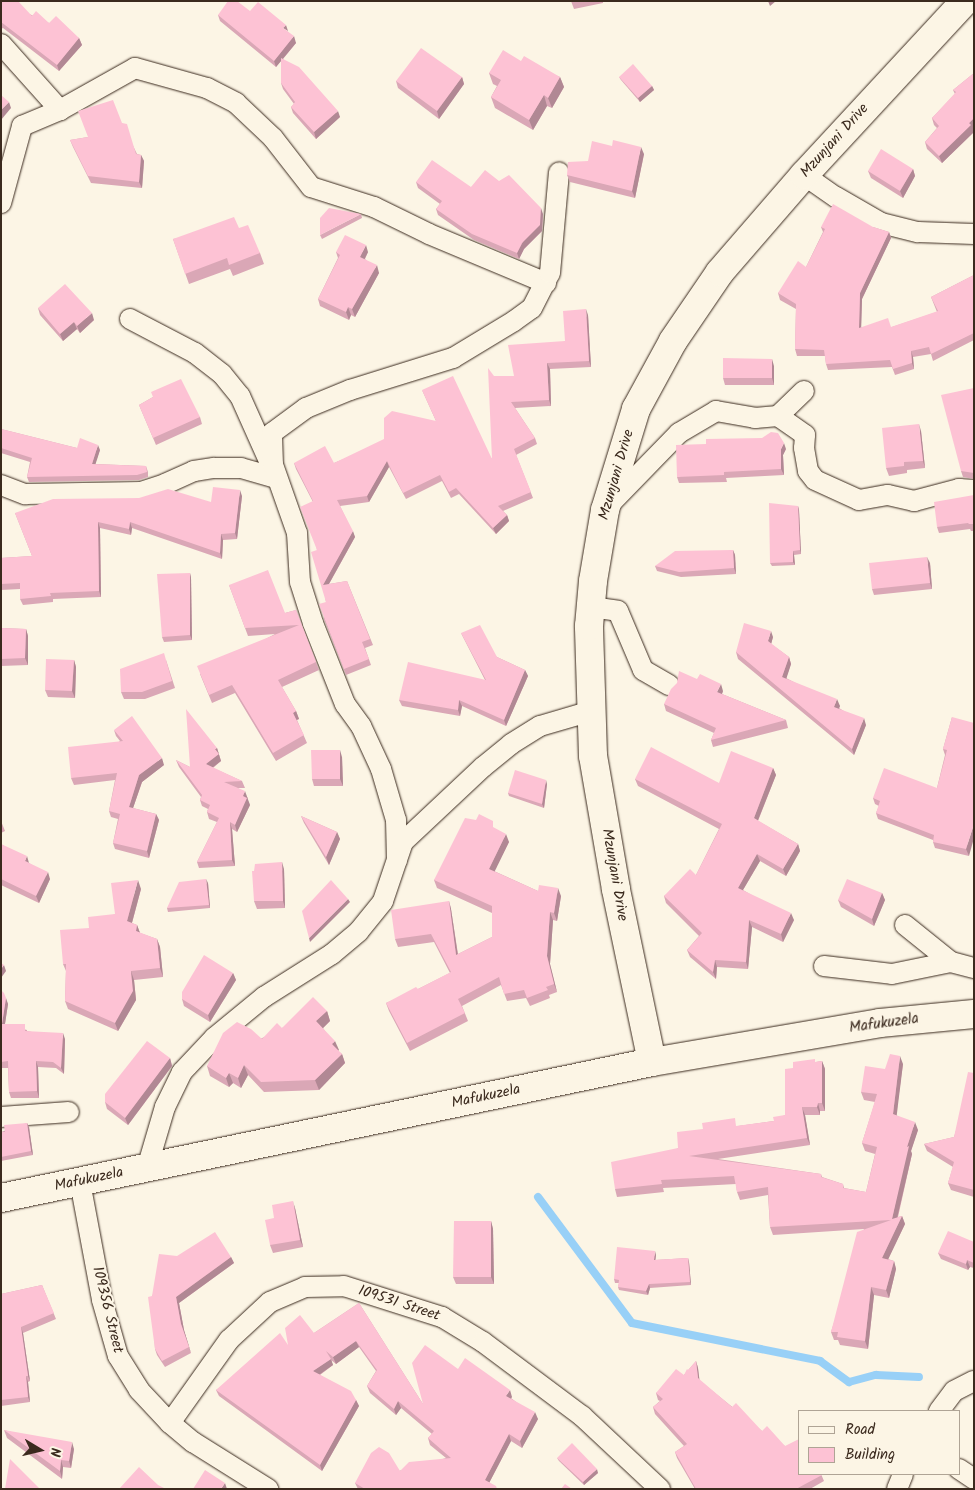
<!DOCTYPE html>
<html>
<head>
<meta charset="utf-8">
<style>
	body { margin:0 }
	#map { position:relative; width:975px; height:1490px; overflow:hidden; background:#fcf5e5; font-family:Kalam,sans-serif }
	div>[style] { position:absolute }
	.stream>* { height:8px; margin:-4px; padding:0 4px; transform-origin:4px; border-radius:4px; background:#98d0f7 }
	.roads { filter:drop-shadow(0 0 1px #3b2a1e) drop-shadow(0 0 1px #3b2a1e) }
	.minor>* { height:20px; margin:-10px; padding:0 10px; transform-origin:10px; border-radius:10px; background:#fcf5e5 }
	.secondary>* { height:28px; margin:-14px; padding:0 14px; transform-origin:14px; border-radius:14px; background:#fcf5e5 }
	.wall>* { inset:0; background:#daa7b6 }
	.shaded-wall>* { inset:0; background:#b18894 }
	.building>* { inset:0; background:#fdc2d4 }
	span { translate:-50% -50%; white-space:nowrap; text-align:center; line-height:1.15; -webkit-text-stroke:4px #fcf5e5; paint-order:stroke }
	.street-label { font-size:15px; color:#3b2a1e }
	.frame { position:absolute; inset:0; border:2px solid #3b2a1e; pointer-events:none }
	.legend { position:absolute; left:798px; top:1410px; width:162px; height:65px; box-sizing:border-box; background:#fcf5e5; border:1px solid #afa495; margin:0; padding:6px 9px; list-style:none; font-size:15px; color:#3b2a1e }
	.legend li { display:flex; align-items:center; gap:10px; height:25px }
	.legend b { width:25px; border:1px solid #afa495 }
	.north { position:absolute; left:15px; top:1425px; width:50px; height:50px; -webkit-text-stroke:4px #fcf5e5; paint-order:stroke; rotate:99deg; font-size:14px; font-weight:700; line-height:20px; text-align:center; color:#3b2a1e }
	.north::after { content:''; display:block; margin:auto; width:18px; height:22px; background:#3b2a1e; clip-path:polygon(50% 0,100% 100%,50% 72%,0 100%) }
</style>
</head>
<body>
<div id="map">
	<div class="stream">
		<div style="left:538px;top:1197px;width:157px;rotate:53.3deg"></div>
		<div style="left:632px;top:1323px;width:192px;rotate:11.4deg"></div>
		<div style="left:820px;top:1361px;width:36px;rotate:36deg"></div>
		<div style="left:849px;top:1382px;width:28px;rotate:-15deg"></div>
		<div style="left:876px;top:1375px;width:43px;rotate:2.7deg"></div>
	</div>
	<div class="roads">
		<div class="minor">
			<div style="left:1px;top:44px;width:89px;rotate:48.2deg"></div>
			<div style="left:804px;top:175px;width:39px;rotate:35deg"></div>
			<div style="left:836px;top:197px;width:52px;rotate:30deg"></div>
			<div style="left:881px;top:223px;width:38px;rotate:14deg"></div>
			<div style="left:918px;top:232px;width:56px;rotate:2deg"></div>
			<div style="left:1px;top:203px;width:80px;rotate:-74.7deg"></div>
			<div style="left:22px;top:126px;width:41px;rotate:-22.8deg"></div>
			<div style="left:60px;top:110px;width:86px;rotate:-29.2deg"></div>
			<div style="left:135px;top:68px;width:75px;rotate:15.5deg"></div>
			<div style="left:207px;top:88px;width:33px;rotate:27deg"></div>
			<div style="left:236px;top:103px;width:51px;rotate:43.4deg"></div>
			<div style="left:273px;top:138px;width:62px;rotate:52.2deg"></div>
			<div style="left:311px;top:187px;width:66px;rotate:17.6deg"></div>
			<div style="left:374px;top:207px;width:61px;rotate:26.1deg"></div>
			<div style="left:429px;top:234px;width:127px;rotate:22.7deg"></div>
			<div style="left:130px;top:319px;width:73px;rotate:27.6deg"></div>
			<div style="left:195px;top:353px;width:34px;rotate:38deg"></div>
			<div style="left:222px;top:374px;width:28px;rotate:51deg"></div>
			<div style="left:240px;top:396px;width:73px;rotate:65.9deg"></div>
			<div style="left:778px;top:416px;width:33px;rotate:35deg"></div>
			<div style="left:805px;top:435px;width:13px;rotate:94deg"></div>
			<div style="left:804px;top:448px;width:23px;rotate:80deg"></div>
			<div style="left:808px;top:471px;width:11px;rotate:52deg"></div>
			<div style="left:815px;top:480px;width:48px;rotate:24.4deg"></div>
			<div style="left:859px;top:500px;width:29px;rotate:-10deg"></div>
			<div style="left:888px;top:495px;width:27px;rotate:13deg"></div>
			<div style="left:914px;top:501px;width:47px;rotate:-14.9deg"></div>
			<div style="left:959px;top:489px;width:15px;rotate:4deg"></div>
			<div style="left:1px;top:485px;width:26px;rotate:21deg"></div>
			<div style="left:25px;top:494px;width:116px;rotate:-1deg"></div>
			<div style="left:141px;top:492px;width:25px;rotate:-18deg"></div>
			<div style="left:165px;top:484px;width:32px;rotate:-24deg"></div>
			<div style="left:194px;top:471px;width:20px;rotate:-9deg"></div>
			<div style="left:214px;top:468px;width:27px"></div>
			<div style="left:241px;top:468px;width:36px;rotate:16deg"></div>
			<div style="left:608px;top:506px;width:102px;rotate:-45.8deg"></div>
			<div style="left:679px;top:433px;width:43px;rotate:-30.7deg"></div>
			<div style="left:716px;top:411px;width:40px;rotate:10deg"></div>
			<div style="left:755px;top:418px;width:23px;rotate:-5deg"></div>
			<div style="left:778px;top:416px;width:36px;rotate:-44deg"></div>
			<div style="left:591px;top:607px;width:27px;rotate:8deg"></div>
			<div style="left:618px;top:611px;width:64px;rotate:67deg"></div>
			<div style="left:643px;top:670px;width:30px;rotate:30deg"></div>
			<div style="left:397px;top:860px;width:40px;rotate:-91.4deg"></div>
			<div style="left:396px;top:820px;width:53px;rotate:-106.4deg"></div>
			<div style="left:381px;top:769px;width:47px;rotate:-114.9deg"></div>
			<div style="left:361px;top:726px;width:27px;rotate:-126deg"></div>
			<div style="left:345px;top:704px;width:87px;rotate:-111.6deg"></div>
			<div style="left:313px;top:623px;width:43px;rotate:-107.6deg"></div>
			<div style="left:300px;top:582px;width:49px;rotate:-93.5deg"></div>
			<div style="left:297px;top:533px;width:72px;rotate:-109.4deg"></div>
			<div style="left:273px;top:465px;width:32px;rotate:-92deg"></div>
			<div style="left:272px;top:433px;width:42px;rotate:-36.3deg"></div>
			<div style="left:306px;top:408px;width:48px;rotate:-22.2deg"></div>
			<div style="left:350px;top:390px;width:108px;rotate:-17.3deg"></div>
			<div style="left:453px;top:358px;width:71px;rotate:-31.2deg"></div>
			<div style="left:514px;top:321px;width:22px;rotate:-36deg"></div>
			<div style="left:532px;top:308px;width:39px;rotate:-63deg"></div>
			<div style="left:550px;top:273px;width:101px;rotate:-84.9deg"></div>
			<div style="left:905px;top:925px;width:59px;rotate:38.8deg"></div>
			<div style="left:951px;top:962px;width:24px;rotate:15deg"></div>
			<div style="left:824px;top:966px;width:68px;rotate:6.7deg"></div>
			<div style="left:892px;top:974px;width:60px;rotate:-11.5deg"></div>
			<div style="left:1px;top:1117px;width:68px;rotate:-4.2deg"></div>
			<div style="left:147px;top:1168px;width:64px;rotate:-73.6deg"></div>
			<div style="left:165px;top:1107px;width:39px;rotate:-64deg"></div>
			<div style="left:182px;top:1072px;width:47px;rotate:-46.7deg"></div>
			<div style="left:214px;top:1038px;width:65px;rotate:-39.4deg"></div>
			<div style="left:264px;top:997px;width:80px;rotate:-32.3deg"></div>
			<div style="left:332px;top:954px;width:35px;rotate:-40deg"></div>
			<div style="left:359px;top:931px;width:38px;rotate:-51deg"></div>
			<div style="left:383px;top:901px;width:62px;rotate:-71.3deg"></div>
			<div style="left:403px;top:842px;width:110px;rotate:-43.2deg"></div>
			<div style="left:483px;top:767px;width:36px;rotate:-39deg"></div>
			<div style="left:511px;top:744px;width:34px;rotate:-32deg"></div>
			<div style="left:540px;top:726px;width:53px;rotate:-16.4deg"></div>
			<div style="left:80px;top:1182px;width:120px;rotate:79.4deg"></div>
			<div style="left:102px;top:1300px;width:58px;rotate:74.1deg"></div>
			<div style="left:118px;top:1356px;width:40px;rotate:58deg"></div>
			<div style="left:139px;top:1390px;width:45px;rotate:46.8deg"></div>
			<div style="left:170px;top:1423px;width:30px;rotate:40deg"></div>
			<div style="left:193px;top:1442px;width:89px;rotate:32.1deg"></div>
			<div style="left:939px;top:1411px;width:25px;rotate:-53deg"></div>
			<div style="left:954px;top:1391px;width:22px;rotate:-27deg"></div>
			<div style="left:170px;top:1423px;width:102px;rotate:-54.6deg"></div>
			<div style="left:229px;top:1340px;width:56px;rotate:-42.8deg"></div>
			<div style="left:270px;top:1302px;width:38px;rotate:-23deg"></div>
			<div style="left:305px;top:1287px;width:39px;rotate:-1deg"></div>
			<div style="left:344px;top:1286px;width:103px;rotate:17.6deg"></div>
			<div style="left:442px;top:1317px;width:48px;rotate:31.4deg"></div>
			<div style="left:483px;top:1342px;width:124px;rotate:36.8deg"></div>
			<div style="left:582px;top:1416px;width:107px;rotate:43.1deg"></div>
			<div style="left:959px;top:1469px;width:18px;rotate:34deg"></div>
			<div style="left:897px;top:1489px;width:16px;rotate:-68deg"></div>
		</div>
		<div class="secondary">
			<div style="left:652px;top:1062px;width:177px;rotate:-101.8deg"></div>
			<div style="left:616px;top:889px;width:135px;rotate:-99.8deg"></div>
			<div style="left:593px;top:756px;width:130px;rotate:-91.8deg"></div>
			<div style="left:589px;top:626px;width:45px;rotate:-84.9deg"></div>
			<div style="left:593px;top:581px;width:72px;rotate:-80.4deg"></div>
			<div style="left:605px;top:510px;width:106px;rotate:-72.9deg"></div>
			<div style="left:636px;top:409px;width:77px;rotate:-61.4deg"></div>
			<div style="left:673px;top:341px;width:83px;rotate:-55.7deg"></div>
			<div style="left:720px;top:272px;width:128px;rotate:-49.1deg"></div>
			<div style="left:804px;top:175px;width:237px;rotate:-47.2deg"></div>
			<div style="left:1px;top:1198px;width:665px;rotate:-11.8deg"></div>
			<div style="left:652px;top:1062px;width:231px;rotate:-9.7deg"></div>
			<div style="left:880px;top:1023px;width:94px;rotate:-5.5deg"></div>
		</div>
	</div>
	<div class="wall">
		<div style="clip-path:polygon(1px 1px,49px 23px,79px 38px,82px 45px,59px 71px,3px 28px,1px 29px)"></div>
		<div style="clip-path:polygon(571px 1px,603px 1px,603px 3px,574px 9px)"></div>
		<div style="clip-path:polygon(250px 11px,288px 32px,296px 43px,283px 59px,340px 117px,316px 139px,293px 113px,291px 107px,294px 104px,283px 89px,281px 83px,281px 61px,276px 67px,220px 21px,218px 15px)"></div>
		<div style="clip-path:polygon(521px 61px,560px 77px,564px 87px,552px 108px,547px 106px,533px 130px,495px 108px,491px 97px,497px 86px,493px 84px,489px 73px)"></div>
		<div style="clip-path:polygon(974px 73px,974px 128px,973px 129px,974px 132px,942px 163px,927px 149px,925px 142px,937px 128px,934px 125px,932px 118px,955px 94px,953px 90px)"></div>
		<div style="clip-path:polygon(462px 77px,464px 84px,439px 119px,398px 88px,396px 81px)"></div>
		<div style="clip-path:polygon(619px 77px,652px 86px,654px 90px,640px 102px,621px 80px)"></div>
		<div style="clip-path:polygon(122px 123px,137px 154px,141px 155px,144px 161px,142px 188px,91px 183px,73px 147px,70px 140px,88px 137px)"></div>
		<div style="clip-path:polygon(644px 154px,635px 198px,570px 182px,567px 175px,588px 161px)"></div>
		<div style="clip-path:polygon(913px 169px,915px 176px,903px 198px,871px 178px,868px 171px)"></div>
		<div style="clip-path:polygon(499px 181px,543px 214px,542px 231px,524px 249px,519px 259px,474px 240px,438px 215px,436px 209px,440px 204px,418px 188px,416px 182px,471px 187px)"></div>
		<div style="clip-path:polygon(361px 214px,362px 218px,322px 239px,320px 235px)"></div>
		<div style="clip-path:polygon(821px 227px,873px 227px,889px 232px,891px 238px,862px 299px,861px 327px,892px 327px,937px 312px,931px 297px,974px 275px,974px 340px,933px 361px,931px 354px,913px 357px,914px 369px,895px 375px,892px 367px,828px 370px,826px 364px,825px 356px,797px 356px,795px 349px,796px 309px,780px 300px,778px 293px,806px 267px,823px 232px)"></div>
		<div style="clip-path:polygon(239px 228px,260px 253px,264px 264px,233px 276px,230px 269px,189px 284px,173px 239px)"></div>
		<div style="clip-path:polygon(336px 252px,368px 252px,365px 259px,379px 273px,355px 317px,351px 315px,349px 320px,320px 306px,318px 299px,338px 258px)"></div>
		<div style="clip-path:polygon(38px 308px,94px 320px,80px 333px,77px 329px,63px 341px,40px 315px)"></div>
		<div style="clip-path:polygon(588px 315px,591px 367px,550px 369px,551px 406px,515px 408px,535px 438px,537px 444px,516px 455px,533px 498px,503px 511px,507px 515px,509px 521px,496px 534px,459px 494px,451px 498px,442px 481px,406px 499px,389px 467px,369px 502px,340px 506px,355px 537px,329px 584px,347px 581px,373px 645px,365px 648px,371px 665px,346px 675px,324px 619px,326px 602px,317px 551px,313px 502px,296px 469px,294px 463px,334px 463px,436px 421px,422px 390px,492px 459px,494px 376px,514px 376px,565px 341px)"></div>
		<div style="clip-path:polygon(774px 366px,774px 385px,725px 385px,723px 378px)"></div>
		<div style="clip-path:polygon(974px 388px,974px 479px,963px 477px,961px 471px)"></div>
		<div style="clip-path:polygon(153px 397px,200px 417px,202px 424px,156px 445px,139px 405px)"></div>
		<div style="clip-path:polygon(1px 429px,77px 448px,100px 450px,95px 464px,146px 466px,148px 472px,148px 477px,139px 480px,29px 482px,27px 477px,30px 462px,1px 453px)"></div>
		<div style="clip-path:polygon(921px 431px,925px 468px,907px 470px,907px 473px,889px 476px,886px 468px)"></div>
		<div style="clip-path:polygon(786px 449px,783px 455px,784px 475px,726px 478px,727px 482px,679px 483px,677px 477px)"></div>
		<div style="clip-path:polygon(974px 495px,974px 531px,971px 531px,970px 529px,939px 533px,937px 527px)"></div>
		<div style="clip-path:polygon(242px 496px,237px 539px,223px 540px,222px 559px,132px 528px,131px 535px,100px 528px,101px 597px,53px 599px,53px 602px,23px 605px,20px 599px,20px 589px,1px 590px,1px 558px,32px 556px,15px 513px,211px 502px)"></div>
		<div style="clip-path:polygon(798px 506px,799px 510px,801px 554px,794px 555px,795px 565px,772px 566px,770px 563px)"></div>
		<div style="clip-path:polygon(733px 550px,735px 555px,736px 574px,681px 577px,657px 571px,655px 566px)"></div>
		<div style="clip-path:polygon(930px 563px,932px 589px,874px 595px,872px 589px)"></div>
		<div style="clip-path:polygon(190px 573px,191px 578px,192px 640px,164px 642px,162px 637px)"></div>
		<div style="clip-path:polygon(229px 585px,285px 613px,296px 610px,319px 670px,282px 687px,296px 711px,299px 719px,297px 720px,307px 743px,276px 761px,235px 693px,212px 703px,200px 674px,275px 634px,248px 636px)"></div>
		<div style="clip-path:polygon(1px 628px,26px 629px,28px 636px,28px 665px,1px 666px)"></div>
		<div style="clip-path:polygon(461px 633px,497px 657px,525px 670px,528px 676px,506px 726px,462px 706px,460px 716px,402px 706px,399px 700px,485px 680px,464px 639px)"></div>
		<div style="clip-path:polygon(773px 637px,771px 644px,789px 657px,791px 664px,786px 678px,840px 706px,839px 708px,866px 725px,854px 755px,738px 659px,736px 652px)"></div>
		<div style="clip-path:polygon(74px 660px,76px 667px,75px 698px,48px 697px,45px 690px)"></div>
		<div style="clip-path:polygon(166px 660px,175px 688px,145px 699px,124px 699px,121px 692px)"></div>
		<div style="clip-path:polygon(723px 691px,722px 694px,786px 720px,788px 728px,713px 747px,711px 740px,714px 733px,666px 711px,664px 704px)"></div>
		<div style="clip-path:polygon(952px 717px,969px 856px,935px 848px,933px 842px,933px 840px,878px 819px,876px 813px,879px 806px,875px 804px,873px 798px,937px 788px,945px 755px,943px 749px)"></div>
		<div style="clip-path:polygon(114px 730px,164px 765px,142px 782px,133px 808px,156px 814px,159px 820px,149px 858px,115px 849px,113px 843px,118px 819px,111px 817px,109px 811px,115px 780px,74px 785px,71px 778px,120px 741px,116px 736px)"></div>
		<div style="clip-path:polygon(217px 748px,221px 761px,213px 768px,242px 781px,245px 788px,238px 788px,248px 798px,247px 799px,250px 805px,237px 832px,232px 829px,235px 866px,199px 868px,197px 862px,217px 822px,209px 819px,207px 812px,208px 809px,202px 806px,200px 800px,201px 797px,179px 767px,176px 760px,190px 767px)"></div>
		<div style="clip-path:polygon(342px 757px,343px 786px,314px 786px,312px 779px)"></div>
		<div style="clip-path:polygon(773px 768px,776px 775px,758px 821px,798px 844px,800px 851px,786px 876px,760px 861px,743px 890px,794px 920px,783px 942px,752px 927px,748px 969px,717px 967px,716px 979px,690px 957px,687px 950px,699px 936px,666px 903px,664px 896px,696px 875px,719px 829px,638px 786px,635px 779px,719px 783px)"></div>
		<div style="clip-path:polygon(547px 784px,544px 808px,509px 796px,508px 793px)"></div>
		<div style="clip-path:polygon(301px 816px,337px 832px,340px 839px,329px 865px,304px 823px)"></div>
		<div style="clip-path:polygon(1px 821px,5px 831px,1px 833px)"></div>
		<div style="clip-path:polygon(496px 829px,509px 842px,494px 871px,538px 891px,561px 896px,557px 921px,553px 920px,550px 964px,557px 992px,549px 995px,550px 998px,530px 1006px,526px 998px,507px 1001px,501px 985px,462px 1006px,468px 1021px,410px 1051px,389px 1011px,386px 1003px,418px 989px,450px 973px,434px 942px,398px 947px,395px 939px,449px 901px,451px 909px,458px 954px,492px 937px,492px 913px,437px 888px,434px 880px)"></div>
		<div style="clip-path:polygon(1px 844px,29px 863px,50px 879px,39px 903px,1px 885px)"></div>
		<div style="clip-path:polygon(284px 869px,285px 908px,257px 909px,254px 901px)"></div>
		<div style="clip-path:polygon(208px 883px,210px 908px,168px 912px,167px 908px)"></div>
		<div style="clip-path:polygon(141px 889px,132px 923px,137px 925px,140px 933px,157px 939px,160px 947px,163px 977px,134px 980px,136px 1000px,118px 1031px,68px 1009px,65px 1001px,66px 971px,63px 964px,89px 928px,115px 914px)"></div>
		<div style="clip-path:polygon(882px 893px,885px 900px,874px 926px,841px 907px,838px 900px)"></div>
		<div style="clip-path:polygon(233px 973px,236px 980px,210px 1022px,184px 1006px,182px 999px)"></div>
		<div style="clip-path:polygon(1px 990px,8px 1004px,5px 1024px,27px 1030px,27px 1031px,65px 1039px,64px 1074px,56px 1068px,38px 1067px,39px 1098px,11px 1098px,9px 1092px,8px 1068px,1px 1068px)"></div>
		<div style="clip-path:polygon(327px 1011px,330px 1021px,323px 1028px,338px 1051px,342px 1054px,345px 1063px,319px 1090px,264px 1092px,248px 1075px,241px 1088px,233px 1083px,229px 1087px,210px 1076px,207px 1066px,282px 1028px)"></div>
		<div style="clip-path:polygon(170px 1058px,172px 1066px,128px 1125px,107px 1109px,105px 1102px)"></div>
		<div style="clip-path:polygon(822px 1061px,825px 1069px,825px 1111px,820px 1111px,820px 1115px,805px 1115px,810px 1145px,718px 1159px,821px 1174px,822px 1177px,843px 1184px,844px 1188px,866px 1192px,875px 1154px,865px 1151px,862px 1143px,875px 1102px,864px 1100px,861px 1092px,885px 1069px,903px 1064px,896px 1115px,918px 1130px,911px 1151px,912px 1154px,898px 1217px,902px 1216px,905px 1224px,888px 1259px,894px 1261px,896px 1269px,889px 1298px,874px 1295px,868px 1349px,840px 1345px,838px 1340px,834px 1340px,831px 1332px,864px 1229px,773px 1235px,770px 1227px,768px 1195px,740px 1200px,737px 1192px,736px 1184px,663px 1188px,664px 1192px,617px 1197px,615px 1189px,678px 1148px,738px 1126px,774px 1121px,785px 1115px,793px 1068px,816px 1062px)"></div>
		<div style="clip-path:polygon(974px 1073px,974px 1197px,951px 1190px,948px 1183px,953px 1167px,927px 1151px,924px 1144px,954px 1137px)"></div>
		<div style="clip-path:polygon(27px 1123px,29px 1127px,33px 1155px,1px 1161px,1px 1132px)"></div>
		<div style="clip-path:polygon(295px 1208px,303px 1247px,273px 1253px,270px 1245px,274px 1218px)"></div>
		<div style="clip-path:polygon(491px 1221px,493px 1229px,494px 1284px,456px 1284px,453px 1277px)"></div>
		<div style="clip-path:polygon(974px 1242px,974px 1268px,970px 1267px,968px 1270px,941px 1259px,938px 1253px)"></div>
		<div style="clip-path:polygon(656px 1255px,655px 1260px,688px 1258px,689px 1262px,691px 1285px,650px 1288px,648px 1295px,619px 1290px,618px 1287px,619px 1283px,615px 1283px,614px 1279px)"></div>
		<div style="clip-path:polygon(177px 1256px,231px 1257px,234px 1263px,179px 1303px,184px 1330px,191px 1353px,165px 1367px,157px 1355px,155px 1349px,152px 1296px)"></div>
		<div style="clip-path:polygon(42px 1285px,56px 1319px,23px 1333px,30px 1381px,28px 1382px,30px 1402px,1px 1406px,1px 1294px)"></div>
		<div style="clip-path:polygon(359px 1303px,423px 1404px,458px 1369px,512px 1397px,511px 1398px,538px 1419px,522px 1448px,511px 1441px,489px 1483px,497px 1489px,358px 1489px,355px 1483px,446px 1458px,430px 1445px,428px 1438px,432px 1434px,401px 1408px,396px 1415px,370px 1393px,367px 1386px,376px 1371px,359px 1347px,336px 1364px,331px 1360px,333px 1365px,320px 1375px,356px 1400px,359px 1406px,322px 1471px,219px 1396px,216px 1390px,288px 1345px,314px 1333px)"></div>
		<div style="clip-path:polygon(696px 1361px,698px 1368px,699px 1380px,762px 1431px,785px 1446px,821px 1474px,824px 1481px,810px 1489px,695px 1489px,677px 1458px,675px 1452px,684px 1446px,655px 1414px,653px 1407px,660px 1401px,658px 1400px,656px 1393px,684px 1375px)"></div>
		<div style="clip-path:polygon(4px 1430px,74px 1449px,71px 1468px,63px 1467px,62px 1479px,7px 1438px)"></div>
		<div style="clip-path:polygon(557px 1458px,598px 1473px,584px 1485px,559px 1461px)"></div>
	</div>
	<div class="shaded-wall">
		<div style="clip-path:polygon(768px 1px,776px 1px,770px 6px)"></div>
		<div style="clip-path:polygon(286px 25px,288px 31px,283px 28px)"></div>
		<div style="clip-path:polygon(294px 36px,296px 43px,276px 67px,274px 61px)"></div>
		<div style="clip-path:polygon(79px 38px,82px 45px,59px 71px,57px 65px)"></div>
		<div style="clip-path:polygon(462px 77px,464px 84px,439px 119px,437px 111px)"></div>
		<div style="clip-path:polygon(560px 77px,564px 87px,552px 108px,548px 98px)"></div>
		<div style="clip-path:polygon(652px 86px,654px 90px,640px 102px,638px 98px)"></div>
		<div style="clip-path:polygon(544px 95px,547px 106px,533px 130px,529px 120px)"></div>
		<div style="clip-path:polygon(9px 102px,11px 108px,1px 120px,1px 110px)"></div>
		<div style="clip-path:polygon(338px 111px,340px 117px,316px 139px,314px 132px)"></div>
		<div style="clip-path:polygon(974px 118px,974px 128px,973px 129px,974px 132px,942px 163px,939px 156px)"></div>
		<div style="clip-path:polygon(641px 147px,644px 154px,635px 198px,632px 191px)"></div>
		<div style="clip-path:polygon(141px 155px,144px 161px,142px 188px,139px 182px)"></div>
		<div style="clip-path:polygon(913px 169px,915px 176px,903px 198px,900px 191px)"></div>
		<div style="clip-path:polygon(541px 208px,543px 214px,542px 231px,524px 249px,519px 259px,517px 253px)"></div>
		<div style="clip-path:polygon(889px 232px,891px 238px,862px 299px,861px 334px,859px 328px,860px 293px)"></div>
		<div style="clip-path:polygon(366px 245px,368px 252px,362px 264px,360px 257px)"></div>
		<div style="clip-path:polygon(377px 265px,379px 273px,355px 317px,352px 309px)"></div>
		<div style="clip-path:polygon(348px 307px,351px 315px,349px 320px,346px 312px)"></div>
		<div style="clip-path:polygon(586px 309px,588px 315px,591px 367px,589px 361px)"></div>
		<div style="clip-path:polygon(92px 313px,94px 320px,80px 333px,77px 326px)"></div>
		<div style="clip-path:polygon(74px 322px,77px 329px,63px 341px,60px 334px)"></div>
		<div style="clip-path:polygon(911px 351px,913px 357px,914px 369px,912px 363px)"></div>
		<div style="clip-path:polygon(772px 359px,774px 366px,774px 385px,772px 378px)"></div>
		<div style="clip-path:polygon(547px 363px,550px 369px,551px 406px,549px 400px)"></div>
		<div style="clip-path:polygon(919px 424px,921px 431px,925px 468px,923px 461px)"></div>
		<div style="clip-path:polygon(784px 443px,786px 449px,783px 455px,784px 475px,781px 469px,781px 449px)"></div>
		<div style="clip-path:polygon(98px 445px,100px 450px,94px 469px,92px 464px)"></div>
		<div style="clip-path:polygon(387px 461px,389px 467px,369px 502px,367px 496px)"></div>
		<div style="clip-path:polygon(240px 490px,242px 496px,237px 539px,235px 533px)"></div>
		<div style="clip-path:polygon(798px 506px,799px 510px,801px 554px,800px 550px)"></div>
		<div style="clip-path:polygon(507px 515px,509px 521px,496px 534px,493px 528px)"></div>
		<div style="clip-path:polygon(98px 522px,100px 528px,101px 597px,99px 591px)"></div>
		<div style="clip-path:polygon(130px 522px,132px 528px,131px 535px,129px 529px)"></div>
		<div style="clip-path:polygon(353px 531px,355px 537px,325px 591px,323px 585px)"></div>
		<div style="clip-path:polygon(221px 534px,223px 540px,222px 559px,220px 553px)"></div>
		<div style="clip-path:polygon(733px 550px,735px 555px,736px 574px,734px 568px)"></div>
		<div style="clip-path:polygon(793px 551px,794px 555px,795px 565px,793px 562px)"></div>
		<div style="clip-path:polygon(927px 557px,930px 563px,932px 589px,930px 583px)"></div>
		<div style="clip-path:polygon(190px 573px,191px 578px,192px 640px,190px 635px)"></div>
		<div style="clip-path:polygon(26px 629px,28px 636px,28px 665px,25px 658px)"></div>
		<div style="clip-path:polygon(771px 631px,773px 637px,770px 648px,768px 641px)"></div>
		<div style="clip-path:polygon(789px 657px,791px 664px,785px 683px,782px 677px)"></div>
		<div style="clip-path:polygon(74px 660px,76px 667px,75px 698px,72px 691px)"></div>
		<div style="clip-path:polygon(525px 670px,528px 676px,506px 726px,504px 720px)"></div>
		<div style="clip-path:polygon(721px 684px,723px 691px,720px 699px,717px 692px)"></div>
		<div style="clip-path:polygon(837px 699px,840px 706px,837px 713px,834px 707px)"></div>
		<div style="clip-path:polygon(459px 700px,462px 706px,460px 716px,458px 710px)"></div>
		<div style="clip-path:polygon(296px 711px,299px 719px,296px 720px,293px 713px)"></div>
		<div style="clip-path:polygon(864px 718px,866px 725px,854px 755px,852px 749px)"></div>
		<div style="clip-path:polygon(217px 748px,221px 761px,208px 771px,206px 764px,215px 749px)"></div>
		<div style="clip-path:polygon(340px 750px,342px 757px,343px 786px,340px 779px)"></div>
		<div style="clip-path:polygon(162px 758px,164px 765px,142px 782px,131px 814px,129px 807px,139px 775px)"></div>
		<div style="clip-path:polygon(773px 768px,776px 775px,756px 825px,754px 818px)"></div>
		<div style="clip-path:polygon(546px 780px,547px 784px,544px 808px,542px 804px)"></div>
		<div style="clip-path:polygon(245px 791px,250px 805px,237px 832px,235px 825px,243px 796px)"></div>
		<div style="clip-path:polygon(156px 814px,159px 820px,149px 858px,147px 851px)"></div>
		<div style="clip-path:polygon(230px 822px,232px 829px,235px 866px,232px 860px)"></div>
		<div style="clip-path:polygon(974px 824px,974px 838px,969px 856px,966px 849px)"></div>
		<div style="clip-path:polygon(337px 832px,340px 839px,329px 865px,326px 857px)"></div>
		<div style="clip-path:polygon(506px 834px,509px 842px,492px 877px,489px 869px)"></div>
		<div style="clip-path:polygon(798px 844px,800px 851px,786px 876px,783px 869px)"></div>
		<div style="clip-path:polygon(757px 854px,760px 861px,740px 895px,738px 888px)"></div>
		<div style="clip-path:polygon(27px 856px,29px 863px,25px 861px)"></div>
		<div style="clip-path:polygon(282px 862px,284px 869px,285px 908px,283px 901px)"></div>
		<div style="clip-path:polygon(48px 872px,50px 879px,39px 903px,36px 896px)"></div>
		<div style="clip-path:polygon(206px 879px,208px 883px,210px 908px,209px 905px)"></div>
		<div style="clip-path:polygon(138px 880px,141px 889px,130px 930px,127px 921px)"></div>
		<div style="clip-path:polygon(558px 888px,561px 896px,557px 921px,554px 913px)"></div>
		<div style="clip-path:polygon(882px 893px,885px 900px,874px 926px,872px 919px)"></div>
		<div style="clip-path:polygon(348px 899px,350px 902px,310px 942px,309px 938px)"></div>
		<div style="clip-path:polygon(449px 901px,451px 909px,459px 963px,456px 955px)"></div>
		<div style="clip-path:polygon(550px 912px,553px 920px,550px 964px,557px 992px,554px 984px,547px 956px)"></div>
		<div style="clip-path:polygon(791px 913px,794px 920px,783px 942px,781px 934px)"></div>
		<div style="clip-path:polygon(749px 920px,752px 927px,748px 969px,746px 962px)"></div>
		<div style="clip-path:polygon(137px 925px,140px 933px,136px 931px)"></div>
		<div style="clip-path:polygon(157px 939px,160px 947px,163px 977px,160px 968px)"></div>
		<div style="clip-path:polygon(715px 960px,717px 967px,716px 979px,713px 972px)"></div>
		<div style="clip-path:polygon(4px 965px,6px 971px,1px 978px,1px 969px)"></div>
		<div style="clip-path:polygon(131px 971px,134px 980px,136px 1000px,118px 1031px,115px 1023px)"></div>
		<div style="clip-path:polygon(233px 973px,236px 980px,210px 1022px,208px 1015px)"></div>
		<div style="clip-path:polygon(6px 998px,8px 1004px,4px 1030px,2px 1024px)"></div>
		<div style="clip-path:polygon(327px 1011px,330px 1021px,320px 1031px,316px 1021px)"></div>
		<div style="clip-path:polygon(63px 1033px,65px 1039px,64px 1074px,61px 1068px)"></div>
		<div style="clip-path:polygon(335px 1041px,339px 1050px,335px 1054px,332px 1044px)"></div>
		<div style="clip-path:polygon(342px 1054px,345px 1063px,319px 1090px,315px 1080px)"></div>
		<div style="clip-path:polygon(900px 1056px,903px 1064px,896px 1121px,893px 1114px)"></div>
		<div style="clip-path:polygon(170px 1058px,172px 1066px,128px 1125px,125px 1118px)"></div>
		<div style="clip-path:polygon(36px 1061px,38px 1067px,39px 1098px,37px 1091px)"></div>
		<div style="clip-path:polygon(822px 1061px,825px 1069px,825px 1111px,822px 1103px)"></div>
		<div style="clip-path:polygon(244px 1065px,248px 1075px,241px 1088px,238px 1078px)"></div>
		<div style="clip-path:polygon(229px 1073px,233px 1083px,229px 1087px,226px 1078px)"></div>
		<div style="clip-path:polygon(818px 1103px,820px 1111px,820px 1115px,817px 1107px)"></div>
		<div style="clip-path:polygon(802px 1107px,805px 1115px,810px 1145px,807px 1138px)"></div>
		<div style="clip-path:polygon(915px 1122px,918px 1130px,911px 1151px,912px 1154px,895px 1227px,892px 1219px,907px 1147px)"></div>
		<div style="clip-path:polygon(27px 1123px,29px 1127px,33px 1155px,31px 1151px)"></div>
		<div style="clip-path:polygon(293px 1201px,295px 1208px,303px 1247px,300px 1240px)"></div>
		<div style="clip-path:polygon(902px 1216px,905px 1224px,885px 1266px,882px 1258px)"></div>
		<div style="clip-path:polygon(491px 1221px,493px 1229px,494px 1284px,491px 1277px)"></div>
		<div style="clip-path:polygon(655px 1251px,656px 1255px,655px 1264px,654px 1260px)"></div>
		<div style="clip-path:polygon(231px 1257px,234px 1263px,179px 1303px,184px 1330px,191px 1353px,181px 1324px,176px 1297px)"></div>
		<div style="clip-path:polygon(688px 1258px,689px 1262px,691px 1285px,690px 1282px)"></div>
		<div style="clip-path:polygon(967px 1260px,970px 1267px,968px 1270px,966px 1264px)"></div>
		<div style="clip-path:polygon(894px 1261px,896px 1269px,889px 1298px,886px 1290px)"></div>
		<div style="clip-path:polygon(649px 1284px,650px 1288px,648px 1295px,646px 1291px)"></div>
		<div style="clip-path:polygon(871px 1287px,874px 1295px,868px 1349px,865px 1341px)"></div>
		<div style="clip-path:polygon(21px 1327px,23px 1333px,30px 1381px,28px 1376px)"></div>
		<div style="clip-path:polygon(356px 1341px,359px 1347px,336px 1364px,333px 1357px)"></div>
		<div style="clip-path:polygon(331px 1359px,333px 1365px,316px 1377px,313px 1371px)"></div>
		<div style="clip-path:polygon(696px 1361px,698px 1368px,700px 1384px,698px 1378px)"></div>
		<div style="clip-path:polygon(26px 1376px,28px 1382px,30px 1402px,28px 1397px)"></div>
		<div style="clip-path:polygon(510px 1390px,512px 1397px,508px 1402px,506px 1396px)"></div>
		<div style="clip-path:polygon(356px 1400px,359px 1406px,322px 1471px,320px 1465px)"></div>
		<div style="clip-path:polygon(398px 1401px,401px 1408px,396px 1415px,394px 1409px)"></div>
		<div style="clip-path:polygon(535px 1412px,538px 1419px,522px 1448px,520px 1441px)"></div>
		<div style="clip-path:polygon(509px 1434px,511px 1441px,487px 1487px,485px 1480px)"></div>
		<div style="clip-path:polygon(72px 1442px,74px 1449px,71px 1468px,69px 1461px)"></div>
		<div style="clip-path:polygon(61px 1460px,63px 1467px,62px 1479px,60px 1471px)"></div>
		<div style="clip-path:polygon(597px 1469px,598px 1473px,584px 1485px,583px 1482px)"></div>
		<div style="clip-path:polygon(225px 1483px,227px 1489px,221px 1489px)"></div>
	</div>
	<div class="building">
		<div style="clip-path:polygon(1px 1px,18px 1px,32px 16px,36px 11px,49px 23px,56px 16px,79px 38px,57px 65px,1px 22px)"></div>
		<div style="clip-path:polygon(228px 1px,237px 1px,250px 11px,258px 2px,286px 25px,283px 28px,294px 36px,274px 61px,218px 15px)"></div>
		<div style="clip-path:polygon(421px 48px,462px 77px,437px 111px,396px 81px)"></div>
		<div style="clip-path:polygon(503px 50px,521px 61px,524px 56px,560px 77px,548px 98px,544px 95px,529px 120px,491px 97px,501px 80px,489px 73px)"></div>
		<div style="clip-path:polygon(281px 58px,299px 67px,338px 111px,314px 132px,291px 107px,295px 102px,281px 83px)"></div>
		<div style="clip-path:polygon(633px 64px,652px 86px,638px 98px,619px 77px)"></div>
		<div style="clip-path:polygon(974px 73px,974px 118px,969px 123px,971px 125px,939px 156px,925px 142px,939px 126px,932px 118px,956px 92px,953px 90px)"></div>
		<div style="clip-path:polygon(1px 95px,9px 102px,1px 110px)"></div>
		<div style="clip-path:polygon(113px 100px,122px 123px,127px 124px,136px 154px,141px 155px,139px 182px,88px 176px,70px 140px,88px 137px,78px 111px)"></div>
		<div style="clip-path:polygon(613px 140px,641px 147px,632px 191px,567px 175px,568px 162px,588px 161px,592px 141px,612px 146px)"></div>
		<div style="clip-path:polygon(881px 149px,913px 169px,900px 191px,868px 171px)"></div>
		<div style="clip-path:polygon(432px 160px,471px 187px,485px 170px,499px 181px,509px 175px,541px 208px,540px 225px,522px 243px,517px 253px,472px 234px,436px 209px,442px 201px,416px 182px)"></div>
		<div style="clip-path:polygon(833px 204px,873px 227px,889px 232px,860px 293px,859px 328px,888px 318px,891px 327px,938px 311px,931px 297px,974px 275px,974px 333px,931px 354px,929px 347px,911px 351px,912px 363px,893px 369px,890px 360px,826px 364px,824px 350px,795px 349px,796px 304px,778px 293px,798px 261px,806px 267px,825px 229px,821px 227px)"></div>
		<div style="clip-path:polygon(329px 208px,361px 214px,320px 235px,320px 218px)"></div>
		<div style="clip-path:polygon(234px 217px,239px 228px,248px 225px,260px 253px,229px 265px,227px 258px,185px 274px,173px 239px)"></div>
		<div style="clip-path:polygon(345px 235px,366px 245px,360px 257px,377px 265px,352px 309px,348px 307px,346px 312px,318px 299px,340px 255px,336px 252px)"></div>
		<div style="clip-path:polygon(65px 284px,92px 313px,77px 326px,74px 322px,60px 334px,38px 308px)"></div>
		<div style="clip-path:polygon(586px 309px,589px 361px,547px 363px,549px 400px,511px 402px,535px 438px,514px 449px,531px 492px,498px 506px,507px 515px,493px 528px,456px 488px,449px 492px,440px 475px,403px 493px,387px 461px,367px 496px,337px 500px,353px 531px,323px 585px,347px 581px,370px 639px,362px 642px,369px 659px,344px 669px,319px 604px,326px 602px,311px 552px,317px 550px,300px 507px,313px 501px,294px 463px,325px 446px,334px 463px,384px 439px,384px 418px,392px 411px,436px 421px,422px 390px,453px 376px,492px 459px,488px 368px,494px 376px,514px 376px,508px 345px,565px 341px,563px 311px)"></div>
		<div style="clip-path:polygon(723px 358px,772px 359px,772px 378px,723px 378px)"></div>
		<div style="clip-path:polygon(181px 379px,200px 417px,153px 438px,139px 405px,153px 397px,151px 392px)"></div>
		<div style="clip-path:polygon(974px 388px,974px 473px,961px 471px,941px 395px)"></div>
		<div style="clip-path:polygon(919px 424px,923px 461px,904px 462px,904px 466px,886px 468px,882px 428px)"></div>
		<div style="clip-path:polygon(1px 429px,77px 448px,80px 438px,98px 445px,92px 464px,146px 466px,147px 472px,137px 475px,27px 477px,32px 458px,1px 448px)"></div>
		<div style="clip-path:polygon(771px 432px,778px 433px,784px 443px,781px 449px,781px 469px,724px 472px,724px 475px,677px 477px,676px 445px,706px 444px,706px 439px,762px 438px)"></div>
		<div style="clip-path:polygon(213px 487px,240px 490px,235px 533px,221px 534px,220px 553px,130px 522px,129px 529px,98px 522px,99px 591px,50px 593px,51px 596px,20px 599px,20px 583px,1px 584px,1px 558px,32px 556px,15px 513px,53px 499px,139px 498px,168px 489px,211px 502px)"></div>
		<div style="clip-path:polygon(974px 495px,974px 524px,969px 524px,968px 523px,937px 527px,934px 502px)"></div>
		<div style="clip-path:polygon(769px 503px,798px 506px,800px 550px,793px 551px,793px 562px,770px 563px)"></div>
		<div style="clip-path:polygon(733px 550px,734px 568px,679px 572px,655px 566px,675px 551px)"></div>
		<div style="clip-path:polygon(927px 557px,930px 583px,872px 589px,869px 563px)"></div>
		<div style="clip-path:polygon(268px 570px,285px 613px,296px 610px,316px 662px,278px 680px,296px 711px,293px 713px,304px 735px,273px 753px,232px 685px,209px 695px,197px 666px,299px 625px,245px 628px,229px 585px)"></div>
		<div style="clip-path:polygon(190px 573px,190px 635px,162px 637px,157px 574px)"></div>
		<div style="clip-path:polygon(744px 623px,771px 631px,768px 641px,789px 657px,782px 677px,837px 699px,834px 707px,864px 718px,852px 749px,736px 652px)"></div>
		<div style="clip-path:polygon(480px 625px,497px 657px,525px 670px,504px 720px,459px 700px,458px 710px,399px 700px,408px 662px,486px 680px,461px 633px)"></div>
		<div style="clip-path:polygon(1px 628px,26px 629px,25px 658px,1px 659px)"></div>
		<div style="clip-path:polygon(164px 653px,172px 681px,142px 692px,121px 692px,120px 669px)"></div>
		<div style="clip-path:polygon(46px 659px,74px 660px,72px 691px,45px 690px)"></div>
		<div style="clip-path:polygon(679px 671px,697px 679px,700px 674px,721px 684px,717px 692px,786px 720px,711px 740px,716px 728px,664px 704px,671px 689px,677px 683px)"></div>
		<div style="clip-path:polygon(186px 709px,217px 748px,215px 749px,219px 754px,206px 764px,242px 781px,224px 782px,245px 791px,243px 796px,247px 798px,235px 825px,230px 822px,232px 860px,197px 862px,219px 818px,207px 812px,210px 805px,200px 800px,202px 795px,176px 760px,190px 767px)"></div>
		<div style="clip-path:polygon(132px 716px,162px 758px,139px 775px,129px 807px,156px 814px,147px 851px,113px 843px,120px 814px,109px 811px,117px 773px,71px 778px,68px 747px,123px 741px,114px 730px)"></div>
		<div style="clip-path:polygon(952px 717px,974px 723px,974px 824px,966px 849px,933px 842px,934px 835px,876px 813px,880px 801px,873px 798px,884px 768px,937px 788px,947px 750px,943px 749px)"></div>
		<div style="clip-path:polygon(651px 747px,719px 783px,731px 751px,773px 768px,754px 818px,798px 844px,783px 869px,757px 854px,738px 888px,791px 913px,781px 934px,749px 920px,746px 962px,715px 960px,713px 972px,687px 950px,702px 933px,664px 896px,690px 869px,696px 875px,722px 824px,635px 779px)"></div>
		<div style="clip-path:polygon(311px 750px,340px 750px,340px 779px,312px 779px)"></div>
		<div style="clip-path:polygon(515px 770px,546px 780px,542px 804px,508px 793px)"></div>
		<div style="clip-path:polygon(479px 814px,493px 821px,493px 827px,506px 834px,489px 869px,538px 891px,539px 885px,558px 888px,554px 913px,550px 912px,547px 956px,554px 984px,546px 987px,548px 990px,527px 998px,524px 990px,504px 994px,499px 977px,458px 999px,465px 1013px,407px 1043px,386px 1003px,416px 987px,418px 989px,451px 972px,431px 934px,395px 939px,391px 910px,449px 901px,456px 955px,492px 937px,492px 906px,434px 880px,465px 818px,476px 820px)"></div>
		<div style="clip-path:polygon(301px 816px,337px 832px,326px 857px)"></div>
		<div style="clip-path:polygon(1px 844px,27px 856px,25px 861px,48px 872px,36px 896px,1px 879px)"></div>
		<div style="clip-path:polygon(282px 862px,283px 901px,254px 901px,252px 871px,254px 871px,255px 864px)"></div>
		<div style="clip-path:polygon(206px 879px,209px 905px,167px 908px,179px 882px)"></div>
		<div style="clip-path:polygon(847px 879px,882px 893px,872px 919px,838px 900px)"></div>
		<div style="clip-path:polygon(138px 880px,127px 921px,137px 925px,136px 931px,157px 939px,160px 968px,131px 971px,133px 991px,115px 1023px,65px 1001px,66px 964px,63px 964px,60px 930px,89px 928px,88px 917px,115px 914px,111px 883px)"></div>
		<div style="clip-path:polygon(331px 880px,348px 899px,309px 938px,302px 911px)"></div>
		<div style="clip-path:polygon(204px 955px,233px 973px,208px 1015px,182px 999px,182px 992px)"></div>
		<div style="clip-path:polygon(1px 963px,4px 965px,1px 969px)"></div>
		<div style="clip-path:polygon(1px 990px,4px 993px,6px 998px,2px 1024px,25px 1024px,25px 1031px,63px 1033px,61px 1068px,53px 1062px,36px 1061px,37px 1091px,9px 1092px,8px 1061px,1px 1062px)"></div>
		<div style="clip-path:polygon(313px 997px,327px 1011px,316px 1021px,335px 1041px,332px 1044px,342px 1054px,315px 1080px,261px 1082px,244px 1065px,238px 1078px,229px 1073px,226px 1078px,207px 1066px,223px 1033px,237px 1022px,251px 1029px,262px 1039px,277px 1023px,282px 1028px)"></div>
		<div style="clip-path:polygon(147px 1041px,170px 1058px,125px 1118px,105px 1102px,105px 1094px)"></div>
		<div style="clip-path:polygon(890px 1054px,900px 1056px,893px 1114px,915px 1122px,907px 1147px,909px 1146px,892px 1219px,902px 1216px,882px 1258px,894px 1261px,886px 1290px,871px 1287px,865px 1341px,837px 1337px,838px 1332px,831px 1332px,857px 1232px,891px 1220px,770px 1227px,768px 1187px,737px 1192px,734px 1176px,661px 1180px,662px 1184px,615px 1189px,611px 1162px,678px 1148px,677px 1132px,703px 1129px,702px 1123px,735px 1118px,736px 1126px,774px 1121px,773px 1117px,785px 1115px,785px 1069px,793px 1068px,793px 1062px,815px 1059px,815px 1062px,822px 1061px,822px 1103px,818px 1103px,817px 1107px,802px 1107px,807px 1138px,689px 1156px,821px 1174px,821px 1177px,843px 1184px,843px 1188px,866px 1192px,877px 1147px,862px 1143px,877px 1094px,861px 1092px,865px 1066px,885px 1069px)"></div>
		<div style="clip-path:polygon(968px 1072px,974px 1073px,974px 1190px,948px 1183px,954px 1162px,924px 1144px,954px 1137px)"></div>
		<div style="clip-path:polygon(27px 1123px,31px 1151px,1px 1157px,1px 1132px,5px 1132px,4px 1125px)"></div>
		<div style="clip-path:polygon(293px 1201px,300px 1240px,270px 1245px,265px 1220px,274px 1218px,272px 1205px)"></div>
		<div style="clip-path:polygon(454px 1221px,491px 1221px,491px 1277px,453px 1277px)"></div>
		<div style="clip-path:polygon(948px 1231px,974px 1242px,974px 1263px,967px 1260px,966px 1264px,938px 1253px)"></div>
		<div style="clip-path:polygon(215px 1232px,231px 1257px,176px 1297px,181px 1324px,189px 1347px,162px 1361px,155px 1349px,148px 1297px,152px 1296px,159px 1254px,177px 1256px)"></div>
		<div style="clip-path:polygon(617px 1247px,655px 1251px,654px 1260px,688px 1258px,690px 1282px,649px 1284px,646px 1291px,618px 1287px,619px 1280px,614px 1279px)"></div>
		<div style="clip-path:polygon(42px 1285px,54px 1313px,21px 1327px,28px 1376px,26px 1376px,28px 1397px,1px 1400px,1px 1294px)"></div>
		<div style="clip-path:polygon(359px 1303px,423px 1404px,412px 1363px,425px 1345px,458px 1369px,465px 1358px,510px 1390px,506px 1396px,535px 1412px,520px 1441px,509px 1434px,485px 1480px,496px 1486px,497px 1489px,365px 1489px,355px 1483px,371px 1453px,379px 1447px,389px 1453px,400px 1471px,409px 1462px,451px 1458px,428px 1438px,434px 1431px,398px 1401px,394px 1409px,367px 1386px,377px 1370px,356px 1341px,333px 1357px,326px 1351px,331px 1359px,313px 1371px,351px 1391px,356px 1400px,320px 1465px,216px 1390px,280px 1333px,288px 1345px,285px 1328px,300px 1315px,314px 1333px)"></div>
		<div style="clip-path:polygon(696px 1361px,698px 1378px,732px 1407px,736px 1403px,762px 1431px,767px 1426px,785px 1446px,799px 1439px,799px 1474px,821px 1474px,822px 1475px,796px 1489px,696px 1489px,675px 1452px,687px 1444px,653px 1407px,663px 1399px,656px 1393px,676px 1369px,684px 1375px,687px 1369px,688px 1370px)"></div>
		<div style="clip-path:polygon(4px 1430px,72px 1442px,69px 1461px,61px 1460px,60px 1471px)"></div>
		<div style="clip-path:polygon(572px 1443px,597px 1469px,583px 1482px,557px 1458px)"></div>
		<div style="clip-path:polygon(10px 1459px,40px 1489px,5px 1489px)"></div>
		<div style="clip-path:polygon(139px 1467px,158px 1485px,166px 1489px,119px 1489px)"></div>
		<div style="clip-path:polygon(205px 1470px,225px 1483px,221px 1489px,193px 1489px)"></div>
		<div style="clip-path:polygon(565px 1484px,572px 1489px,561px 1489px)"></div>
	</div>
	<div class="street-label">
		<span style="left:835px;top:141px;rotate:-48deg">Mzunjani Drive</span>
		<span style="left:617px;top:475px;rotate:-74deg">Mzunjani Drive</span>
		<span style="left:614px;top:875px;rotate:80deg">Mzunjani Drive</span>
		<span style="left:884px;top:1024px;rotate:-8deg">Mafukuzela</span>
		<span style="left:486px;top:1097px;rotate:-12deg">Mafukuzela</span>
		<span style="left:89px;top:1180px;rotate:-12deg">Mafukuzela</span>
		<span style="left:399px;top:1304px;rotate:18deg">109531 Street</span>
		<span style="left:107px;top:1310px;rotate:76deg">109356 Street</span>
	</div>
	<div class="frame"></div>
	<ul class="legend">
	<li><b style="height:6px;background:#fcf5e5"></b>Road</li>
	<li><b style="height:14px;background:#fdc2d4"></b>Building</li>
	</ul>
	<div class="north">N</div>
</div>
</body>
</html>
